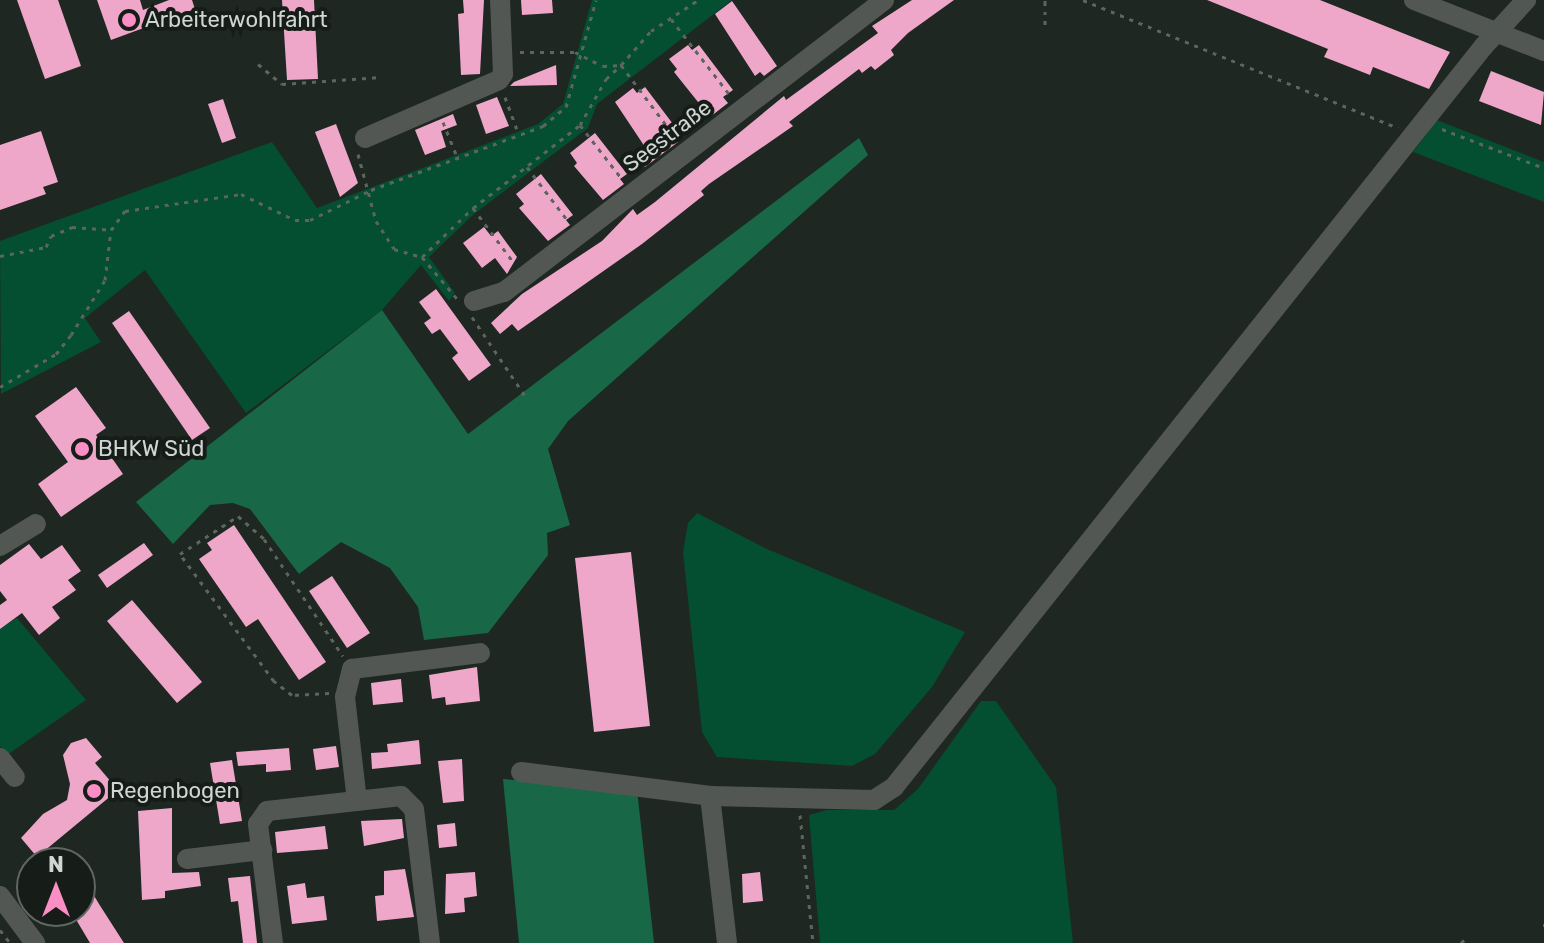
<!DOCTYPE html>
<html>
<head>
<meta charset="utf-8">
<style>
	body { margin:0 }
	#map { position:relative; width:1544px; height:943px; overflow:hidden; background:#1f2722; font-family:Rubik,sans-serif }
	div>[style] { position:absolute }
	.green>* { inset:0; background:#044e32 }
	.forest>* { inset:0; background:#186847 }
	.building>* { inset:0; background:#eea7c9 }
	.path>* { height:3px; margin-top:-1.5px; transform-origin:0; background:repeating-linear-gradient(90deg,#5d6560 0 4px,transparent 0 10px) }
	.minor>* { height:20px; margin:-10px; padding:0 10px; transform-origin:10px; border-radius:10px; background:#535754 }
	.dots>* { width:22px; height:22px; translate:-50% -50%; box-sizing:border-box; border:4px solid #161d19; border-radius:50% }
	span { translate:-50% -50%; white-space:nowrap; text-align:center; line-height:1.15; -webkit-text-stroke:8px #161d19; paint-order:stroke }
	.poi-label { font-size:22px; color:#d0d6d3 }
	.left { translate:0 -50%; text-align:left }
	.street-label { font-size:22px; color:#d0d6d3 }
	.north { position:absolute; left:16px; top:847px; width:80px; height:80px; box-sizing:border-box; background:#161d19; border:2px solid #606763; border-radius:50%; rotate:0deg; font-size:22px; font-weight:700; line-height:32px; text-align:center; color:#d0d6d3 }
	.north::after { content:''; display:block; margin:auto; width:28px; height:36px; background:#fb8fc5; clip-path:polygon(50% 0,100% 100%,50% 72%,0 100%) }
</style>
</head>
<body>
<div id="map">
	<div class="green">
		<div style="clip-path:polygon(592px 0,732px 0,597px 104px,588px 128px,474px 214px,429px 257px,455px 293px,449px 301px,421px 265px,382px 310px,246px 413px,145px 270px,85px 318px,101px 342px,1px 394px,0 241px,272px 142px,317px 208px,538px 124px,563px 104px)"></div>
		<div style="clip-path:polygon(1437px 120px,1544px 162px,1544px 202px,1413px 152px)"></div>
		<div style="clip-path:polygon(697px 513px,767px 549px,965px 632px,932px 687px,875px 754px,852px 766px,717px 757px,702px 732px,683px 552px,688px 523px)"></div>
		<div style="clip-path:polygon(17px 618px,86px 700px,7px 755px,0 746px,0 627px)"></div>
		<div style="clip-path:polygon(981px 701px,996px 701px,1056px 787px,1073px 943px,820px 943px,809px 815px,827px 810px,894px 810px,918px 789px)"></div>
	</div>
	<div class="forest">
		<div style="clip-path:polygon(859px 138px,868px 155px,568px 421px,548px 449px,570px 525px,547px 533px,548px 555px,488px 633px,424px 640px,418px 607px,390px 568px,341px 542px,299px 574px,250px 509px,233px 503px,210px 505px,173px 544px,136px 502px,382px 310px,468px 434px)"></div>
		<div style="clip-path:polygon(503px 779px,637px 790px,654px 943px,519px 943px)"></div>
	</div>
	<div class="building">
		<div style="clip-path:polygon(17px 0,58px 0,81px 66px,45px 79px)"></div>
		<div style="clip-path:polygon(97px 0,140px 0,143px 10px,169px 0,192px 0,195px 9px,111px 40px)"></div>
		<div style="clip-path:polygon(282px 0,314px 0,318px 79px,287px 80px)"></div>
		<div style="clip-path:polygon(463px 0,484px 0,480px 74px,461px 75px,458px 14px,464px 13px)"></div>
		<div style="clip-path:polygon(521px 0,552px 0,553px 13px,522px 15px)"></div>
		<div style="clip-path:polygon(912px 0,954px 0,908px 33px,891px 50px,894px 55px,875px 70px,871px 66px,862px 73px,859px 69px,789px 122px,793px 126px,709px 184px,701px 191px,704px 195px,642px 244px,518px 331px,512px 324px,500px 334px,491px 323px,522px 294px,602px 241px,633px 209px,637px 215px,655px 202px,784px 96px,786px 100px,878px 33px,872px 26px)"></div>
		<div style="clip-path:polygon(1207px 0,1320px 0,1450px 52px,1429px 89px,1373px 67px,1370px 75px,1324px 57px,1328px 49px)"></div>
		<div style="clip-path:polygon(732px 1px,777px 66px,764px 76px,760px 72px,755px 76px,715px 14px)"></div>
		<div style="clip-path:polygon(688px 45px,692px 50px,699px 45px,733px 90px,723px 97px,728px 103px,710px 117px,674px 72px,677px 69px,669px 59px)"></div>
		<div style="clip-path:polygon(556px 65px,557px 85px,510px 86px,514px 82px)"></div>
		<div style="clip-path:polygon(1491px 71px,1544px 92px,1541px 125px,1479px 101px)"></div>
		<div style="clip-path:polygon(645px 87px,679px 132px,674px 137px,678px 142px,645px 167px,642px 163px,651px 156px,615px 102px,633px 88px,637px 93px)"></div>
		<div style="clip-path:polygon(497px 97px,509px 126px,486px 134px,476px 105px)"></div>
		<div style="clip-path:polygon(223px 99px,236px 138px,222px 143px,208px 104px)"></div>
		<div style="clip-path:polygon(453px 114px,457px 125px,441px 131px,446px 147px,425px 155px,415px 130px)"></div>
		<div style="clip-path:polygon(336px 124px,358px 183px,340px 197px,315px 132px)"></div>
		<div style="clip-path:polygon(41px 131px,58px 182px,43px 187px,46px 194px,0 210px,0 145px)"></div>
		<div style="clip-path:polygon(595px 133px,627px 174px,620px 179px,624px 184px,603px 200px,574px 166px,577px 163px,570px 153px)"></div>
		<div style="clip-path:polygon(541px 174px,573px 215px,566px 220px,570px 225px,548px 241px,519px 208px,524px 204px,516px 194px)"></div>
		<div style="clip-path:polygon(484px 227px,491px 236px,498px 231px,517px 257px,507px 274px,495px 258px,482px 268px,463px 243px)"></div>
		<div style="clip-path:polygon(436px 289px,491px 365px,469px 381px,452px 358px,458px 353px,440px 329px,432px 334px,424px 323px,431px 318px,419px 302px)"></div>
		<div style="clip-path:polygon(129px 311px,210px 428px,192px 440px,112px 323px)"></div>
		<div style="clip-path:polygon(76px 387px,106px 428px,96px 435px,123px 474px,61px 517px,38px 484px,68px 462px,35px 416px)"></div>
		<div style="clip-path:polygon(234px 525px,326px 662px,299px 680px,258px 619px,246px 627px,199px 559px,212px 550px,207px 543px)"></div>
		<div style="clip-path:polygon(144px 543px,153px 555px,107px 588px,98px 575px)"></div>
		<div style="clip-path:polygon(29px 544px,41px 559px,62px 545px,81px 571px,68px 580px,76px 590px,52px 607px,60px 618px,39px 635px,22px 613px,0 629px,0 605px,7px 600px,0 591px,0 565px)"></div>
		<div style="clip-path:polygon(631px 552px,650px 726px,594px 732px,575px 558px)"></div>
		<div style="clip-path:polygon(332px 576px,370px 633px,347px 648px,309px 591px)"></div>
		<div style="clip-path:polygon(132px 600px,202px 682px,177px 703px,107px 621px)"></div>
		<div style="clip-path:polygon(477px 667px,480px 701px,446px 705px,445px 697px,432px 699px,429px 675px)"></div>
		<div style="clip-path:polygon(401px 679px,403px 702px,373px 705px,371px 683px)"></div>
		<div style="clip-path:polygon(86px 738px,102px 757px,95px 763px,118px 790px,37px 857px,21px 838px,43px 814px,67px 800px,70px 784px,63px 755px,71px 743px)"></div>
		<div style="clip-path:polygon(419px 740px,421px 764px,372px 769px,371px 753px,388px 752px,387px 744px)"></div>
		<div style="clip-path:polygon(336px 746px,339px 767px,316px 770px,313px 749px)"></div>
		<div style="clip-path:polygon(289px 748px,291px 770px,266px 772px,266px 764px,238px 766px,236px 752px)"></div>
		<div style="clip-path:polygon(462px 759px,464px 801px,443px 803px,438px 761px)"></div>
		<div style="clip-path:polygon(232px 760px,242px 821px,220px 824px,210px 763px)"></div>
		<div style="clip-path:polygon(172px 808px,172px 873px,199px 872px,201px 886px,165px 891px,165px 898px,142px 900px,138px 811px)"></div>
		<div style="clip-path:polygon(402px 819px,404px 838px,364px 846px,361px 821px)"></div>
		<div style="clip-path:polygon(455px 823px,457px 846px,439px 848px,437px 825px)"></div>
		<div style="clip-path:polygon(325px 826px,328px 849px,277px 853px,275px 832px)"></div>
		<div style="clip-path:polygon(405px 869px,414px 917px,377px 921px,375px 896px,384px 895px,384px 871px)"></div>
		<div style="clip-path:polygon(80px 872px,99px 904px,124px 943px,90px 943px,71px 911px,80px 911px)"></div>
		<div style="clip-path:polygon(475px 872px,477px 896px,464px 898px,465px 912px,445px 914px,446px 874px)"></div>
		<div style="clip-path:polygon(760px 872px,763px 901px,743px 903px,742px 874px)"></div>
		<div style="clip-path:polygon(250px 876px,254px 914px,257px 943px,243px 943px,238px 901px,231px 902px,228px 878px)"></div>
		<div style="clip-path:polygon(305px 883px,307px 898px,324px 896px,327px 920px,292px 924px,287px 886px)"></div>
	</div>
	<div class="path">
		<div style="left:1083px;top:0;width:340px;rotate:22.1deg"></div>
		<div style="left:671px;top:19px;width:96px;rotate:52.2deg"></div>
		<div style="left:1045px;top:25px;width:25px;rotate:-90deg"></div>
		<div style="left:520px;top:52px;width:55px"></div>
		<div style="left:575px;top:52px;width:31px;rotate:27deg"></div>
		<div style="left:603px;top:66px;width:18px;rotate:-3deg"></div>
		<div style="left:621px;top:65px;width:45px;rotate:-48.6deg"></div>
		<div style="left:651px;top:31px;width:56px;rotate:-33.4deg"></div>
		<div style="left:258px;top:64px;width:31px;rotate:40deg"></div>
		<div style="left:282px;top:84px;width:99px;rotate:-4deg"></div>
		<div style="left:505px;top:97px;width:40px;rotate:69.8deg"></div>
		<div style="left:443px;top:122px;width:40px;rotate:68deg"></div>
		<div style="left:580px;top:125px;width:68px;rotate:52.1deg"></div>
		<div style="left:1442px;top:129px;width:109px;rotate:20.9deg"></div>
		<div style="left:358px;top:154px;width:69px;rotate:75deg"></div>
		<div style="left:376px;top:221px;width:33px;rotate:57deg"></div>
		<div style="left:394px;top:249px;width:29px;rotate:16deg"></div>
		<div style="left:422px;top:257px;width:71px;rotate:-43.9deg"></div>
		<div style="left:473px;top:208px;width:135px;rotate:-37.8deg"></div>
		<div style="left:580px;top:125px;width:53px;rotate:-60.5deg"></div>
		<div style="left:606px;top:79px;width:21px;rotate:-43deg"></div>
		<div style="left:621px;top:65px;width:90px;rotate:53.1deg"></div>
		<div style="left:527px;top:167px;width:68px;rotate:52.8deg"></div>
		<div style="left:473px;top:208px;width:69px;rotate:53.3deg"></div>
		<div style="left:0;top:256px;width:47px;rotate:-11.1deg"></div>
		<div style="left:46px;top:247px;width:12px;rotate:-66deg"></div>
		<div style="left:51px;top:236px;width:23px;rotate:-23deg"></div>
		<div style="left:72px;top:227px;width:39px;rotate:4deg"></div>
		<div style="left:422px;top:257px;width:57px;rotate:49.9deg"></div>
		<div style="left:472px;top:317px;width:95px;rotate:56.1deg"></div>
		<div style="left:0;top:387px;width:65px;rotate:-30.5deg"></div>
		<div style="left:56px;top:354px;width:24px;rotate:-52deg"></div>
		<div style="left:71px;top:335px;width:65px;rotate:-58.3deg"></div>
		<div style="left:105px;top:280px;width:50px;rotate:-83.2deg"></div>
		<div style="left:111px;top:230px;width:24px;rotate:-54deg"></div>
		<div style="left:125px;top:211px;width:117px;rotate:-8.3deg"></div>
		<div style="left:241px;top:194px;width:60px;rotate:25.7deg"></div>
		<div style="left:295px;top:220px;width:15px"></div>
		<div style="left:310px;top:220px;width:68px;rotate:-26.2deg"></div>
		<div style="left:371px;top:190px;width:184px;rotate:-20.4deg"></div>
		<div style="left:543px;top:126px;width:30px;rotate:-40deg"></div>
		<div style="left:566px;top:107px;width:111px;rotate:-74.3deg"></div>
		<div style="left:329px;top:693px;width:37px;rotate:177deg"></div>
		<div style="left:292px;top:695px;width:23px;rotate:-142deg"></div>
		<div style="left:274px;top:681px;width:158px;rotate:-126.5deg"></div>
		<div style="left:180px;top:554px;width:69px;rotate:-33.2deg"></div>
		<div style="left:238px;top:516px;width:35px;rotate:41deg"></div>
		<div style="left:264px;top:539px;width:141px;rotate:56deg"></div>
		<div style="left:800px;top:815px;width:129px;rotate:84.2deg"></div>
		<div style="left:1543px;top:925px;width:1px"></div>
		<div style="left:0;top:930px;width:16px;rotate:52deg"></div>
		<div style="left:1461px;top:943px;width:6px;rotate:-45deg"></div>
	</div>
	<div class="minor">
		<div style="left:1414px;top:0;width:140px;rotate:21.4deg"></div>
		<div style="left:365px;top:138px;width:146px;rotate:-23.4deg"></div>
		<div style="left:499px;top:80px;width:7px;rotate:-56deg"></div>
		<div style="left:503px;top:74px;width:74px;rotate:-92.3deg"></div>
		<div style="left:474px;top:301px;width:31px;rotate:-17deg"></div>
		<div style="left:504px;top:292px;width:479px;rotate:-37.5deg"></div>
		<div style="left:0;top:546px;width:42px;rotate:-31.4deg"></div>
		<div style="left:0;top:758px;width:24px;rotate:52deg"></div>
		<div style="left:521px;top:772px;width:191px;rotate:7.2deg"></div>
		<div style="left:710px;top:796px;width:164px;rotate:1.4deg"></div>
		<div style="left:874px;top:800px;width:24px;rotate:-33deg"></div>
		<div style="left:894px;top:787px;width:946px;rotate:-51.48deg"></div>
		<div style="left:1483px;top:47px;width:64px;rotate:-47.5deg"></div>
		<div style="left:710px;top:796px;width:148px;rotate:83.4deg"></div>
		<div style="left:357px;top:801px;width:105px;rotate:-96.6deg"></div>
		<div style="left:345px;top:697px;width:29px;rotate:-76deg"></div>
		<div style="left:352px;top:669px;width:129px;rotate:-7.1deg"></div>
		<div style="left:187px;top:859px;width:76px;rotate:-6.8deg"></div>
		<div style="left:0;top:896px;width:59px;rotate:53.3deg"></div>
		<div style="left:273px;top:943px;width:120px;rotate:-97.2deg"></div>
		<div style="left:258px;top:824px;width:16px;rotate:-55deg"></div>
		<div style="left:267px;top:811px;width:135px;rotate:-6.4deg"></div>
		<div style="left:401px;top:796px;width:18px;rotate:45deg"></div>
		<div style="left:414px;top:809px;width:135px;rotate:83.2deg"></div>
	</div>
	<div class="dots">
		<div style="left:129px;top:20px;background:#fb8fc5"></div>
		<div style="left:82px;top:449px;background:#fb8fc5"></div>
		<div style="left:94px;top:791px;background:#fb8fc5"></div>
	</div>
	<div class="poi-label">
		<span class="left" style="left:145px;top:20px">Arbeiterwohlfahrt</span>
		<span class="left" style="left:98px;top:449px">BHKW Süd</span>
		<span class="left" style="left:110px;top:791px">Regenbogen</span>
	</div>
	<div class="street-label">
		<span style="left:667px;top:136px;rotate:-37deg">Seestraße</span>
	</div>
	<div class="north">N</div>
</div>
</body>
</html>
